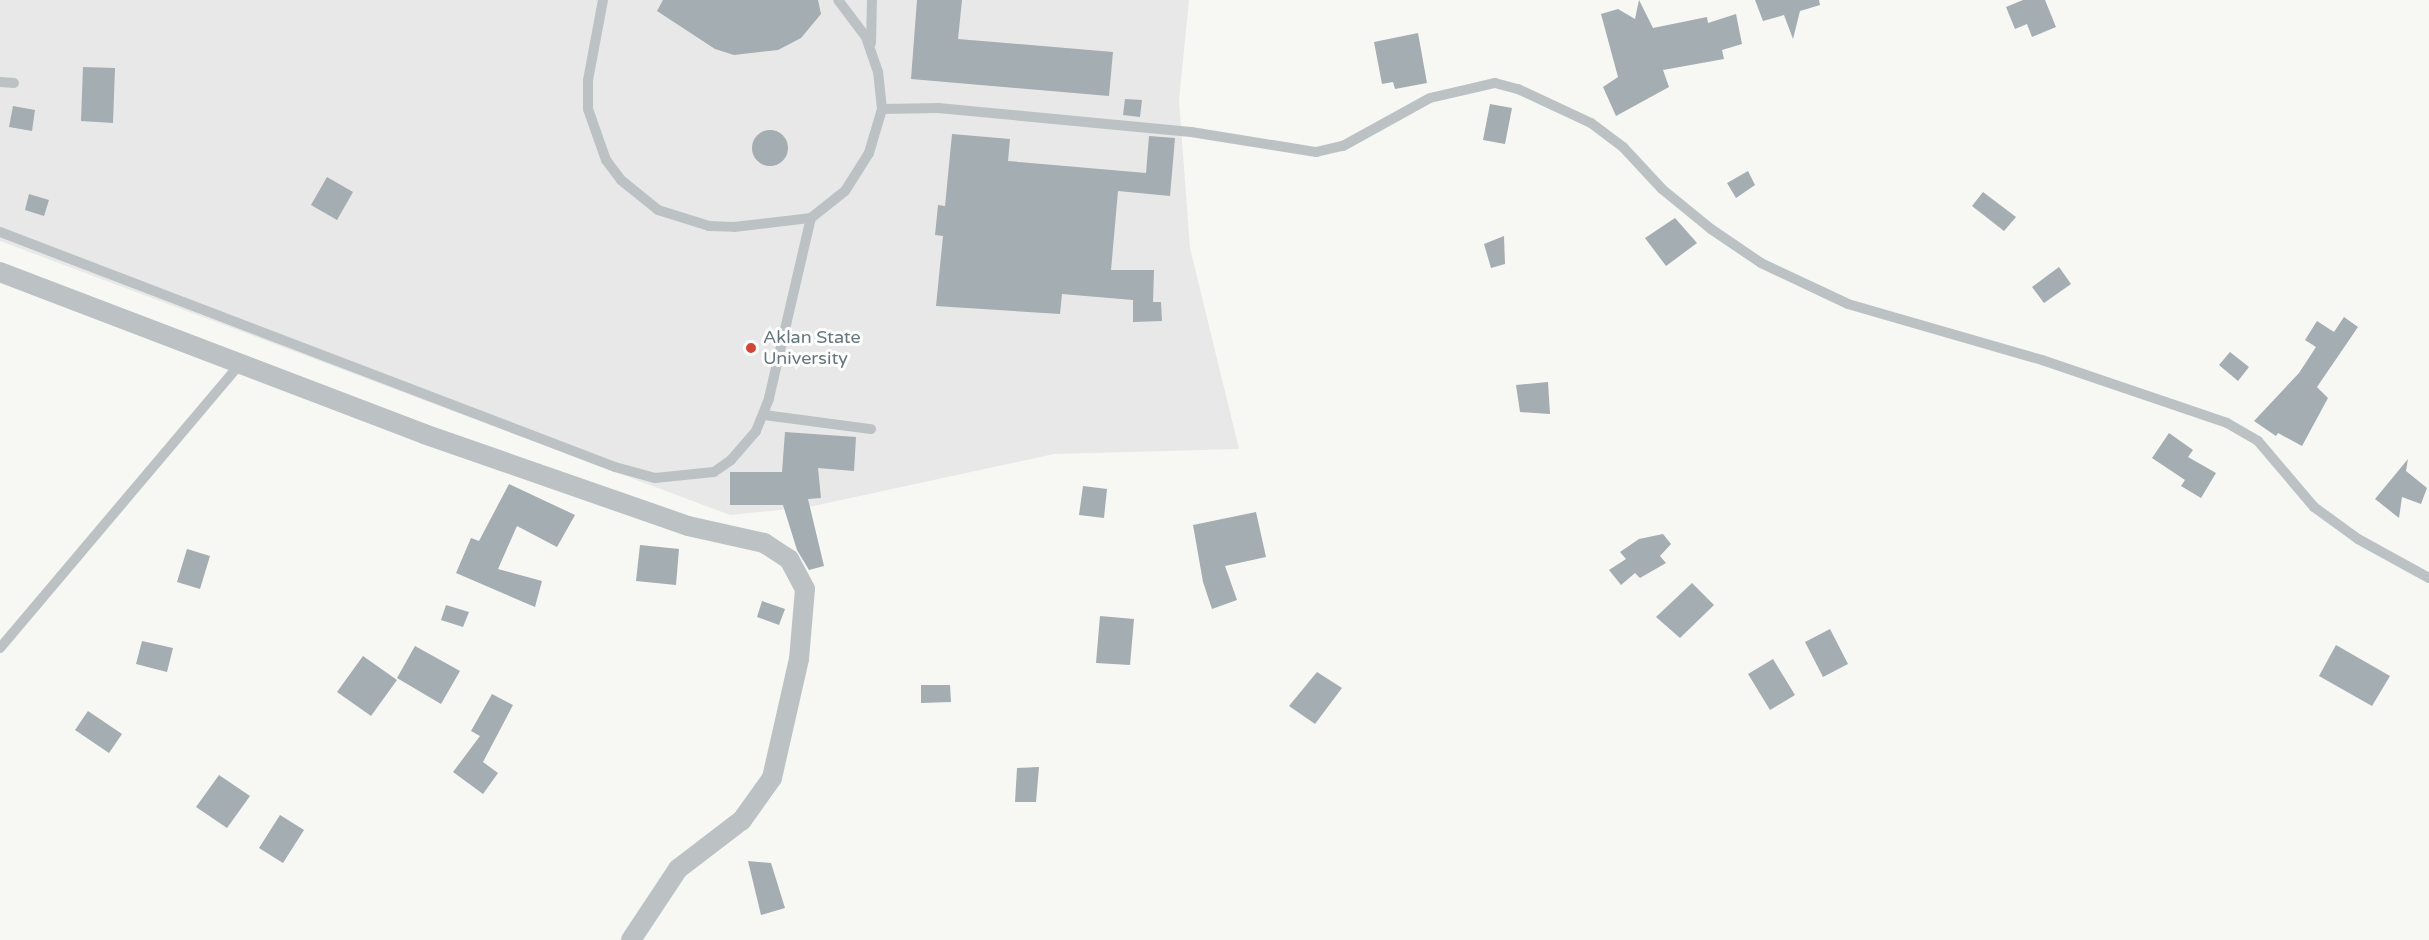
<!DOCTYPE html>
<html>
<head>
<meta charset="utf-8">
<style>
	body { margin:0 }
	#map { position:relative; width:2429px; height:940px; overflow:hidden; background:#f7f7f4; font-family:"Varela Round",sans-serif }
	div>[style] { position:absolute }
	.built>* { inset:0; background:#e8e8e8 }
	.building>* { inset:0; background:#a4adb1 }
	.round { border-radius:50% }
	.service>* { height:10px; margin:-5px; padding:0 5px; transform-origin:5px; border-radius:5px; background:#bcc2c4 }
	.minor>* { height:20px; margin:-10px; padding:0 10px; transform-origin:10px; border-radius:10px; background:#bcc2c4 }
	.dots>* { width:16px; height:16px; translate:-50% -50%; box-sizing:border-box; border:3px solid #fff; border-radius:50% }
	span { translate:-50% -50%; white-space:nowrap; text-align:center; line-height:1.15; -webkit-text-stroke:6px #fff; paint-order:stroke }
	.poi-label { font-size:18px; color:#65767d }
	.left { translate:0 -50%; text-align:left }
</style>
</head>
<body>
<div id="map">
	<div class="built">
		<div style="clip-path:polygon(0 0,1189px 0,1179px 100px,1190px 248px,1239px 449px,1054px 454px,809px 507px,730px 515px,0 241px)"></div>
	</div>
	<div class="building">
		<div style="clip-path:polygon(663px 0,818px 0,821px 14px,801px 38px,778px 50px,734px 55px,715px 49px,657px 11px)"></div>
		<div style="clip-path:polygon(917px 0,962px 0,958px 39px,1113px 52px,1109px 96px,911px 79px)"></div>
		<div style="clip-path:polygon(1639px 0,1653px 28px,1707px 17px,1708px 23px,1736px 14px,1742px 44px,1722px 50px,1724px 59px,1663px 70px,1669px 87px,1616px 116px,1603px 87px,1618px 77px,1601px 14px,1618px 9px,1635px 19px)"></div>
		<div style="clip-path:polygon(1755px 0,1819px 0,1820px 5px,1800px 11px,1793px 39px,1784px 15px,1763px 21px)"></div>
		<div style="clip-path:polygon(2023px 0,2045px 0,2056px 27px,2032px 37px,2027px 24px,2015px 29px,2006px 7px)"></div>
		<div style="clip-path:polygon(1418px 33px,1427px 83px,1395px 89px,1393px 82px,1382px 84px,1374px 42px)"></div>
		<div style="clip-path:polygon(83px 67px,115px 68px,113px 123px,81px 121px)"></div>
		<div style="clip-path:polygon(1125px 99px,1142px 100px,1140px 117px,1123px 115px)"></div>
		<div style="clip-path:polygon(1490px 104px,1512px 108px,1505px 144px,1483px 140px)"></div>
		<div style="clip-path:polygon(13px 106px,35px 110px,32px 131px,9px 127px)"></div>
		<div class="round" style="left:752px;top:130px;width:36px;height:36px"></div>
		<div style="clip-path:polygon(952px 134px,1010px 139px,1008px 161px,1146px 173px,1149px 136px,1175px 138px,1170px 196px,1118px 191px,1111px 270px,1154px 270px,1153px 302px,1161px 302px,1162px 321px,1133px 322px,1133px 300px,1062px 294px,1060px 314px,936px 306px,943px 236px,935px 235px,938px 205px,945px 206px)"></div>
		<div style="clip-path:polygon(1748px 171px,1755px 185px,1736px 198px,1727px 183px)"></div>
		<div style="clip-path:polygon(327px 177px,353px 192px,337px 220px,311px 205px)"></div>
		<div style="clip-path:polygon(1983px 192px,2016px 217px,2004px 231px,1972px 206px)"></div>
		<div style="clip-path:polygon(29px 194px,49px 200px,44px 216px,25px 210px)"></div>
		<div style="clip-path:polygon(1675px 218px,1697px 243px,1666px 266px,1645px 238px)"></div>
		<div style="clip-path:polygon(1504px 236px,1505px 264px,1491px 268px,1484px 244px)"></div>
		<div style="clip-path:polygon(2059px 267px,2071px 284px,2044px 303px,2032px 287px)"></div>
		<div style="clip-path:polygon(2344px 317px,2358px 327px,2317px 387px,2328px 398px,2302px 446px,2278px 433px,2276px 436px,2254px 421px,2299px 373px,2316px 347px,2305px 340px,2317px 321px,2334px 332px)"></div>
		<div style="clip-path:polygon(2230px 352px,2249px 367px,2238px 381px,2219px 365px)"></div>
		<div style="clip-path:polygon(1548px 382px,1550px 414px,1520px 412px,1516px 385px)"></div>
		<div style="clip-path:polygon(785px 432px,856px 437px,854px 471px,818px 468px,821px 498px,808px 499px,824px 566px,809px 570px,797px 550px,783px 505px,730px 505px,730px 472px,782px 472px)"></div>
		<div style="clip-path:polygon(2169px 433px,2193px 450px,2188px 457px,2216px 473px,2201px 498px,2181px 486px,2185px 480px,2152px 458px)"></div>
		<div style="clip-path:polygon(2408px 459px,2406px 471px,2427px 488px,2421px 504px,2402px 497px,2399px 518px,2375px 499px)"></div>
		<div style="clip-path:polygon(509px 484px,575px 515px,557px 547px,517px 526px,498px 569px,542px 581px,535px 607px,456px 573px,471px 538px,479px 541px)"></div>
		<div style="clip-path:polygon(1083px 486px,1107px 489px,1104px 518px,1079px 515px)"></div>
		<div style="clip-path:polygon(1256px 512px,1266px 557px,1225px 566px,1237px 600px,1212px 609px,1203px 582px,1193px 525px)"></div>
		<div style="clip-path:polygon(1663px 534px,1671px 544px,1660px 556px,1666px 563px,1640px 578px,1635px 573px,1621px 585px,1609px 570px,1626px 559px,1620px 552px,1639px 539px)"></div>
		<div style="clip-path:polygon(640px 545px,679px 549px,676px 585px,636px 581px)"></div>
		<div style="clip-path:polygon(187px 549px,210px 556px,200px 589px,177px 582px)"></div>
		<div style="clip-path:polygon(1692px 583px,1714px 605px,1680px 638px,1656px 617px)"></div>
		<div style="clip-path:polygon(762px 601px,785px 609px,779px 625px,757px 617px)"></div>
		<div style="clip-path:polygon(446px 605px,469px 612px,463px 627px,441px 620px)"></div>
		<div style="clip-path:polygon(1100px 616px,1134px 619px,1130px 665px,1096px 663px)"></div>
		<div style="clip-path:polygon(1830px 629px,1848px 664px,1823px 677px,1805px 642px)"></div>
		<div style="clip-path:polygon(142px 641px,173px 648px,167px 672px,136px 664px)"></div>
		<div style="clip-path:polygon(2336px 645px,2390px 676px,2372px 706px,2319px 676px)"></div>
		<div style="clip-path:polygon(415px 646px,460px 671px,441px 704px,397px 678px)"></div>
		<div style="clip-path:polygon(363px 656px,397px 680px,371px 716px,337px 692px)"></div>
		<div style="clip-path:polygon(1773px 659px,1795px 695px,1770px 710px,1748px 674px)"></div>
		<div style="clip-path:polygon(1317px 672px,1342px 688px,1315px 724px,1289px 706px)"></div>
		<div style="clip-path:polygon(921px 685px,950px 685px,951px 702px,921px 703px)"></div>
		<div style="clip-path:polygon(492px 694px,513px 705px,483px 762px,498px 773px,483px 794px,453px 772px,480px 736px,471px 731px)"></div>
		<div style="clip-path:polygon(88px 711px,122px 734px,109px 753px,75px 730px)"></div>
		<div style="clip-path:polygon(1039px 767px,1036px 802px,1015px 802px,1017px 768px)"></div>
		<div style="clip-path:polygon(219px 775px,250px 796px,227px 828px,196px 807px)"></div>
		<div style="clip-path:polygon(280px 815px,304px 830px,283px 863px,259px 848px)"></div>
		<div style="clip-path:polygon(748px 861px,771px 863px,785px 908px,761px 915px)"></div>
	</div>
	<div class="service">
		<div style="left:603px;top:0;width:81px;rotate:100.6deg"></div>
		<div style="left:588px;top:80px;width:29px;rotate:90deg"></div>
		<div style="left:588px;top:109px;width:54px;rotate:70.6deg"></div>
		<div style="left:606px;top:160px;width:25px;rotate:53deg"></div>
		<div style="left:621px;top:180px;width:48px;rotate:39deg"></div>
		<div style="left:658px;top:210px;width:53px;rotate:17.4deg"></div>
		<div style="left:709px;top:226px;width:25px;rotate:2deg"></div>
		<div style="left:734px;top:227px;width:78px;rotate:-6.7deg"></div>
		<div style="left:811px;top:218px;width:43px;rotate:-38.5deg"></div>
		<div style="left:845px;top:191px;width:45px;rotate:-57.7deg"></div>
		<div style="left:869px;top:153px;width:46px;rotate:-73.5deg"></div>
		<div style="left:882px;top:109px;width:37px;rotate:-96deg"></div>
		<div style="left:878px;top:72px;width:37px;rotate:-109deg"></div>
		<div style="left:866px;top:37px;width:46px;rotate:-127.1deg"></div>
		<div style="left:871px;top:43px;width:43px;rotate:-88.7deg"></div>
		<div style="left:0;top:82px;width:14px;rotate:4deg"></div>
		<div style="left:882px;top:109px;width:56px;rotate:-1deg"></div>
		<div style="left:938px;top:108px;width:254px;rotate:5.4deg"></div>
		<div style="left:1191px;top:132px;width:127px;rotate:9.1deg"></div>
		<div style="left:1316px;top:152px;width:28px;rotate:-13deg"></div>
		<div style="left:1343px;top:146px;width:99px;rotate:-28.9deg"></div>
		<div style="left:1430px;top:98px;width:67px;rotate:-13deg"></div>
		<div style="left:1495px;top:83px;width:24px;rotate:15deg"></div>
		<div style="left:1518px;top:89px;width:81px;rotate:25deg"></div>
		<div style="left:1591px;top:123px;width:40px;rotate:37deg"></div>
		<div style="left:1623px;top:147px;width:57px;rotate:47.1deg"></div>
		<div style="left:1662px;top:189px;width:63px;rotate:39.2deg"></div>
		<div style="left:1711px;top:229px;width:60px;rotate:34.2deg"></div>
		<div style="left:1761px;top:263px;width:96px;rotate:25.2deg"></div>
		<div style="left:1848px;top:304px;width:202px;rotate:16.1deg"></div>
		<div style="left:2042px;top:360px;width:195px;rotate:18.8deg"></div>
		<div style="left:2227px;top:423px;width:36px;rotate:30deg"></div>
		<div style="left:2258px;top:441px;width:87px;rotate:49.7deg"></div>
		<div style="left:2314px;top:507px;width:54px;rotate:36deg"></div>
		<div style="left:2358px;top:539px;width:81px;rotate:28.8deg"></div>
		<div style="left:0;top:232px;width:658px;rotate:20.91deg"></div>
		<div style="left:615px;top:467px;width:41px;rotate:15.4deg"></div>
		<div style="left:655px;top:478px;width:59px;rotate:-5.8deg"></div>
		<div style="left:714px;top:472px;width:21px;rotate:-35deg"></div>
		<div style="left:731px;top:460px;width:38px;rotate:-49deg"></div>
		<div style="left:756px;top:431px;width:35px;rotate:-68deg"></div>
		<div style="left:769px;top:398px;width:185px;rotate:-76.9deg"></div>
		<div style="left:764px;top:415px;width:108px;rotate:7.5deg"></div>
		<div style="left:0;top:648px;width:372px;rotate:-49.8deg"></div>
	</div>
	<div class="minor">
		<div style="left:0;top:272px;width:454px;rotate:20.9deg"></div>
		<div style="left:424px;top:434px;width:280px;rotate:19.2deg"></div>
		<div style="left:688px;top:526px;width:78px;rotate:12.6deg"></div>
		<div style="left:764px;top:543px;width:30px;rotate:33deg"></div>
		<div style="left:789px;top:559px;width:34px;rotate:62deg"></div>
		<div style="left:805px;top:589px;width:70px;rotate:94.9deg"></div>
		<div style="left:799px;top:659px;width:122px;rotate:102.8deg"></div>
		<div style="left:772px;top:778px;width:52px;rotate:125.5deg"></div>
		<div style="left:742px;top:820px;width:81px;rotate:142.6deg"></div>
		<div style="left:678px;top:869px;width:85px;rotate:123.5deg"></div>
	</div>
	<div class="dots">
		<div style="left:751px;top:348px;background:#d44437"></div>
	</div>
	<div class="poi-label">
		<span class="left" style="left:763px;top:348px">Aklan State<br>University</span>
	</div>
</div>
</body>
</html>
